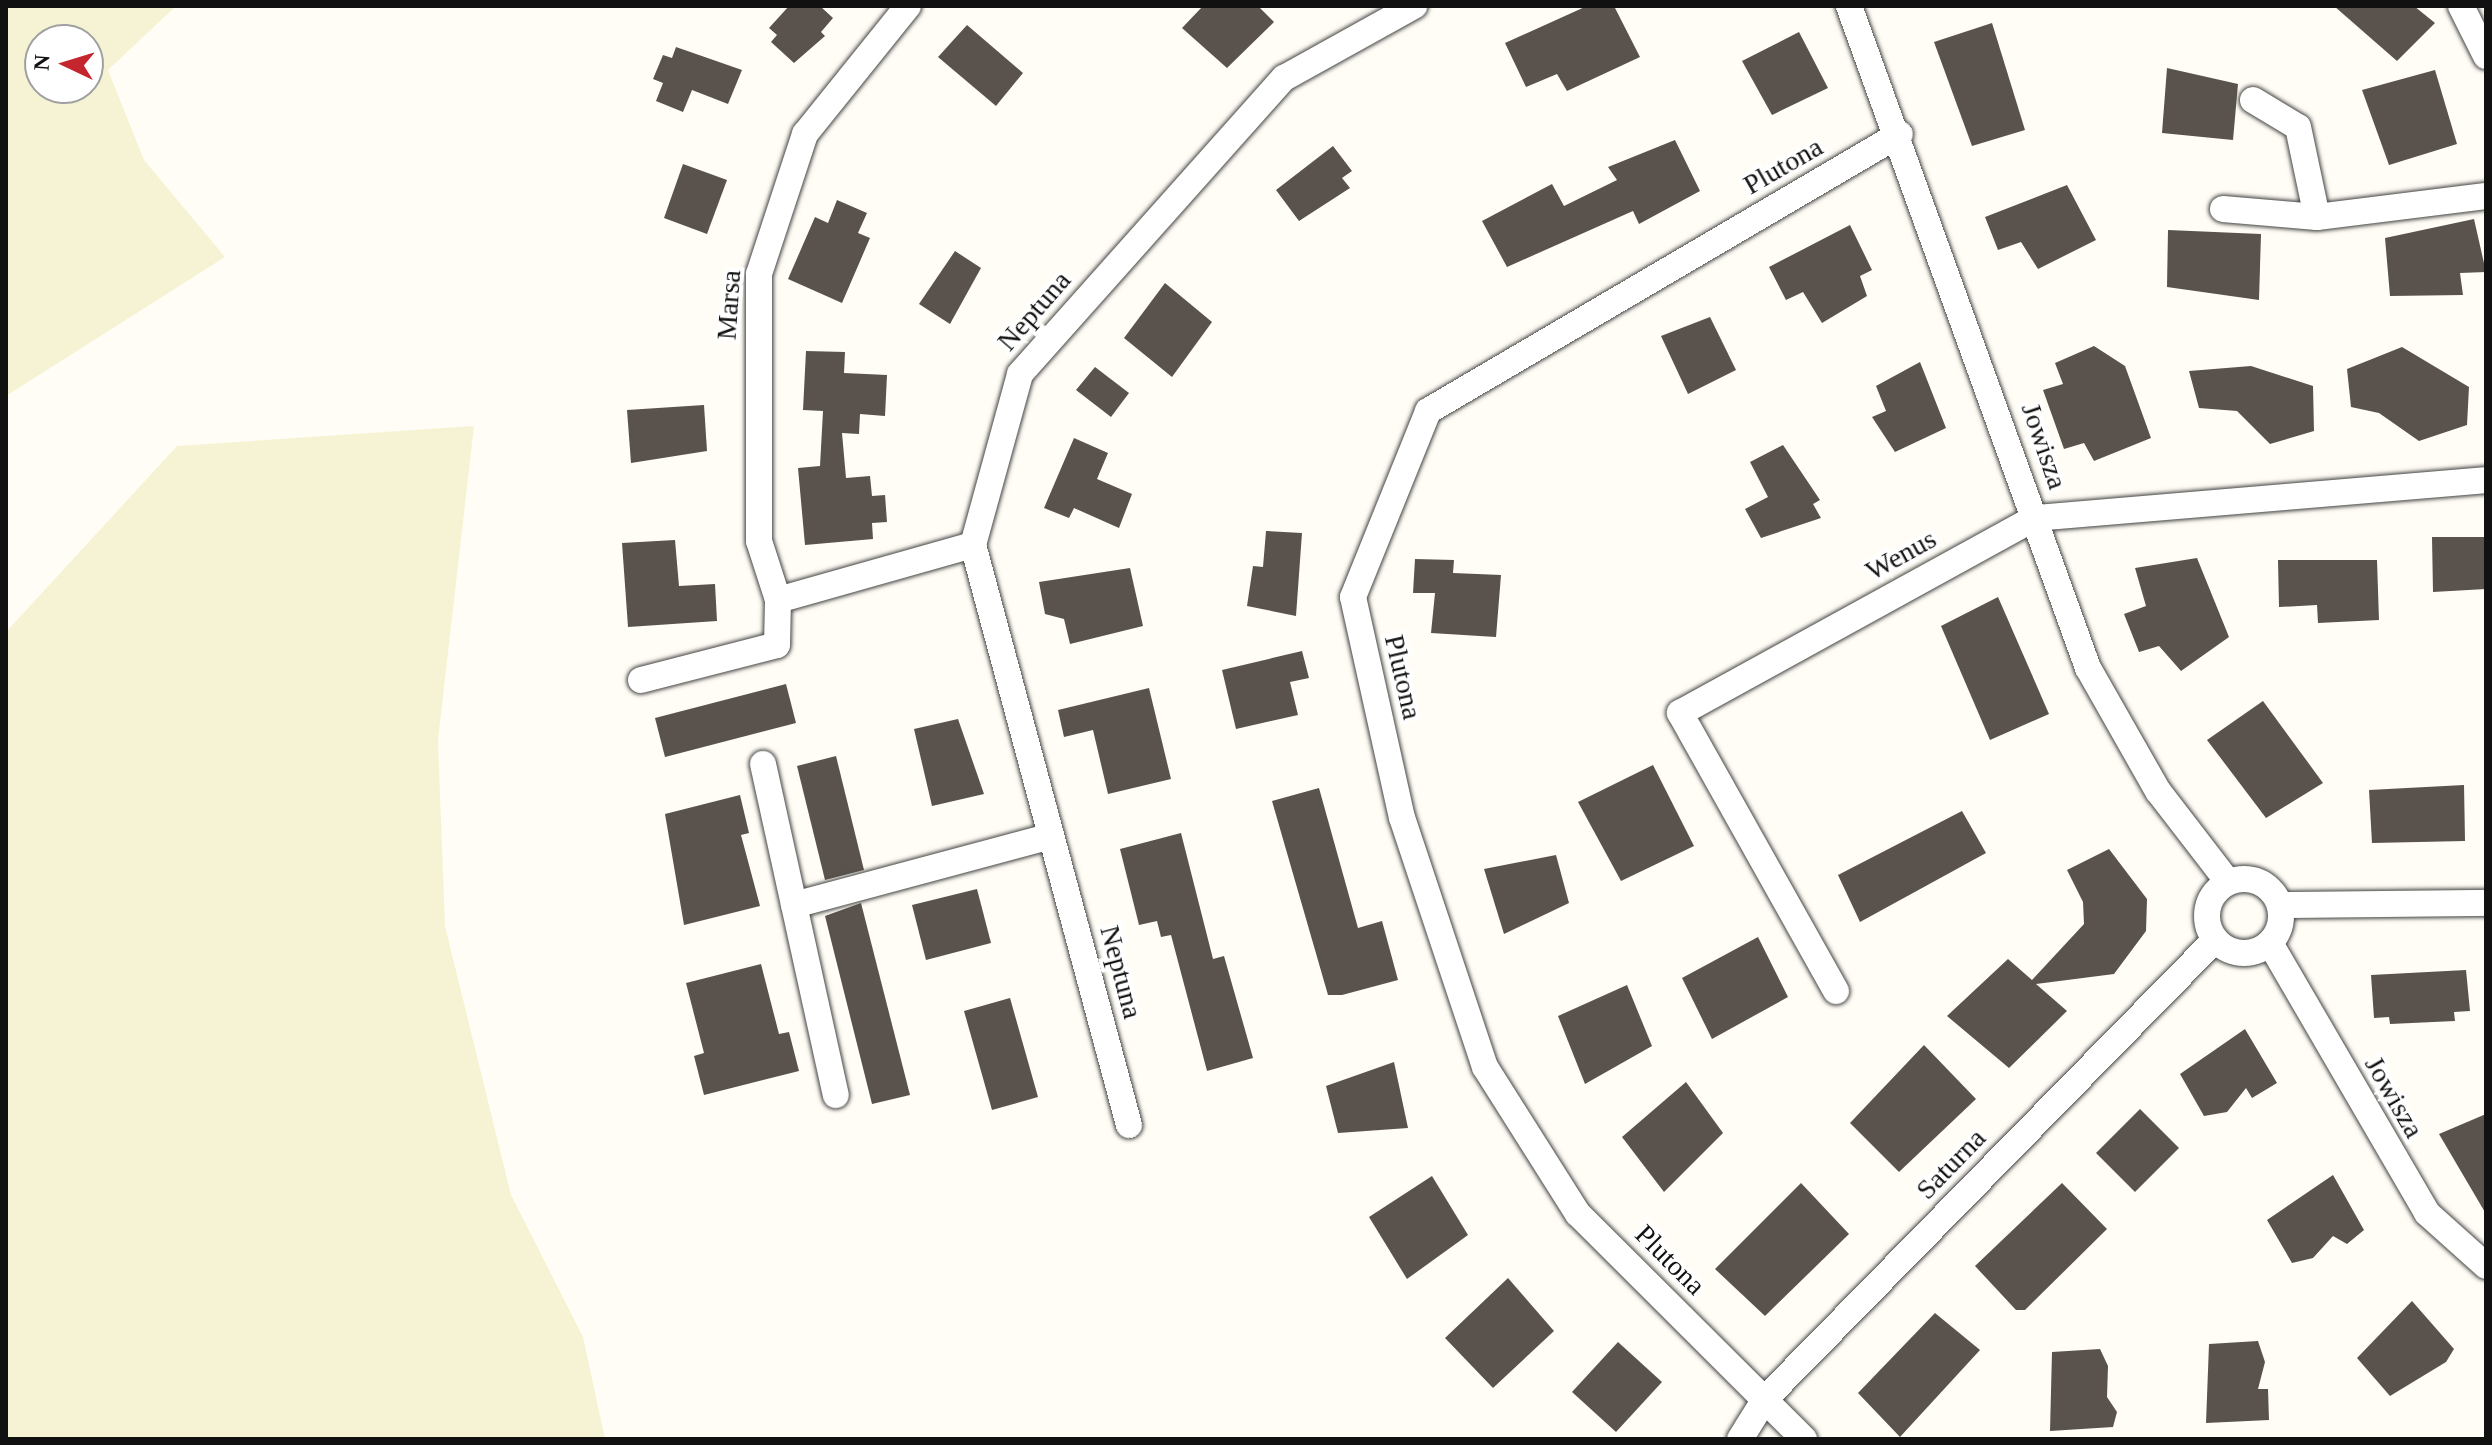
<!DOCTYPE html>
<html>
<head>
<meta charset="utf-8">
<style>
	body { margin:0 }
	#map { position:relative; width:2492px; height:1445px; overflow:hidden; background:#fffdf5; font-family:"Times New Roman",serif }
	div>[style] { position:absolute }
	.farmland>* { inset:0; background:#f6f3d4 }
	.building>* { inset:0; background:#5a524d }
	.roads { filter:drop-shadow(0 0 2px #444) drop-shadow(0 0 2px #444) }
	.minor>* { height:26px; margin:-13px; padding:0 13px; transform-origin:13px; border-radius:13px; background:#fff }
	.minor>.ring { margin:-13px; padding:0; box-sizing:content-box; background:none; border:26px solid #fff; border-radius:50% }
	span { translate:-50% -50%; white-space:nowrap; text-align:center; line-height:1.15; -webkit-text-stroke:8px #fff; paint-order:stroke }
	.street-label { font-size:28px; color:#111 }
	.frame { position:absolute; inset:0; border:8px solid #111; pointer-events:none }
	.north { position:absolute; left:24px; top:24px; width:80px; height:80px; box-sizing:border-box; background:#fff; border:2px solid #a0a0a0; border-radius:50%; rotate:274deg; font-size:22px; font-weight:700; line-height:32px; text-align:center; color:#111 }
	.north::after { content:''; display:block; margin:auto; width:28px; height:36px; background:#c4262e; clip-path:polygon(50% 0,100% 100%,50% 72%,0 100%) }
</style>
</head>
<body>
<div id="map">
	<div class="farmland">
		<div style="clip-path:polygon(evenodd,6px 6px,176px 6px,108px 70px,144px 160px,225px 257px,6px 396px,6px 6px,40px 40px,88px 40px,88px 88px,40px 88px,40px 40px)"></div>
		<div style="clip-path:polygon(474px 426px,438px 740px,445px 926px,511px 1195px,583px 1337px,605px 1439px,6px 1439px,6px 632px,177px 446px)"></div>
	</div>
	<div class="building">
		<div style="clip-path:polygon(789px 6px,820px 6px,833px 18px,821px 32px,825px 36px,794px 63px,771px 42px,777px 35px,769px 28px)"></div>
		<div style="clip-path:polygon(1203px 6px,1258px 6px,1274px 22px,1227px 68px,1182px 28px)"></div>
		<div style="clip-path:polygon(1587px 6px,1614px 6px,1640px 57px,1567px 91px,1557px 74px,1526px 87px,1505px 43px)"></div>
		<div style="clip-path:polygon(2334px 6px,2414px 6px,2435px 23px,2397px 61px)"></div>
		<div style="clip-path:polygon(1992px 23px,2025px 130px,1972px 146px,1934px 42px)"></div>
		<div style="clip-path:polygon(967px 25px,1023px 73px,996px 106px,938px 57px)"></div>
		<div style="clip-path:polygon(1799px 32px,1828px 88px,1772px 115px,1742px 61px)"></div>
		<div style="clip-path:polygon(676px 47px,742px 70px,728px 104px,692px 90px,683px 112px,656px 101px,663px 83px,653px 79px,663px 55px,672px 58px)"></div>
		<div style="clip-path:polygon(2167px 68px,2238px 84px,2233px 140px,2162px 133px)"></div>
		<div style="clip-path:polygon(2435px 70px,2457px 144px,2389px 165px,2362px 90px)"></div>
		<div style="clip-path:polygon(1675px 140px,1700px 191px,1639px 224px,1633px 211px,1507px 267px,1482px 221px,1552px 184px,1564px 206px,1617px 180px,1608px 167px)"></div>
		<div style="clip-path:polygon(1333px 146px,1352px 171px,1342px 178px,1350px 188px,1299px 221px,1276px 190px)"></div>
		<div style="clip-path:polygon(683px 164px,727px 180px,707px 234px,664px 218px)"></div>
		<div style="clip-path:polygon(2067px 185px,2096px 240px,2038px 269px,2021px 242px,1998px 250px,1985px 217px)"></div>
		<div style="clip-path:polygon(837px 200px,867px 213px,858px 233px,870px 238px,842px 303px,788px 279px,815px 217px,828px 223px)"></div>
		<div style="clip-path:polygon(2474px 219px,2486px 272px,2460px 273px,2463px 295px,2390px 296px,2385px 238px)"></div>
		<div style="clip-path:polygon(1850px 225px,1872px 270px,1860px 276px,1867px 296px,1822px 323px,1803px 292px,1786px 300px,1769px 267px)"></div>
		<div style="clip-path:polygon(2168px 230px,2261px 234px,2259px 300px,2167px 287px)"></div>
		<div style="clip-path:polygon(955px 251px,981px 268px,950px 324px,919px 304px)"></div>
		<div style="clip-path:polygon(1165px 283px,1212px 322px,1172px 377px,1124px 338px)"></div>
		<div style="clip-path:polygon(1710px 317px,1736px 370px,1688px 394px,1661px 336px)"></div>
		<div style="clip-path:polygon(2094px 346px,2125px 366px,2151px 438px,2094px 461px,2084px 443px,2064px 449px,2043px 390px,2063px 384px,2055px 363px)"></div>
		<div style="clip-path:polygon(2402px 347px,2469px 387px,2467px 425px,2419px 441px,2379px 413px,2351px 407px,2347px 369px)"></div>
		<div style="clip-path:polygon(806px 351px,845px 352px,844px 373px,887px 375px,885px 416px,860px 414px,859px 434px,842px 433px,846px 478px,870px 476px,872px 496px,885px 495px,887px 522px,872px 523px,873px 539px,805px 545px,798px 468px,820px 466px,823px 411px,803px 410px)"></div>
		<div style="clip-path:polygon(1920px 362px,1946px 428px,1895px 452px,1872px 417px,1886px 411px,1876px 386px)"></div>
		<div style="clip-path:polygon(2251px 366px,2313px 386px,2314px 431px,2270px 444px,2237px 411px,2199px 408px,2189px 371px)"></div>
		<div style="clip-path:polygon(1095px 367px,1129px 393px,1111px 417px,1076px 390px)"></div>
		<div style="clip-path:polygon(704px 405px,707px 451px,631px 463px,627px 410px)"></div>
		<div style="clip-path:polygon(1074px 438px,1108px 453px,1097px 479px,1132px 494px,1119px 528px,1074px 508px,1069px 518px,1044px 508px)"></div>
		<div style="clip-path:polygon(1783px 445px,1820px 500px,1813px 504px,1821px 518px,1761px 538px,1745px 509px,1768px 497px,1750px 462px)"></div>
		<div style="clip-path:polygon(1266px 531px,1302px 533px,1296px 616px,1247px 606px,1253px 566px,1263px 567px)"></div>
		<div style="clip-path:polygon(2432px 537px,2486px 537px,2486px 589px,2433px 592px)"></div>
		<div style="clip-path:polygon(675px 540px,679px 586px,715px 584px,717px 621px,628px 627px,622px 543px)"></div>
		<div style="clip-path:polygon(2197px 558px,2229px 637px,2181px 671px,2159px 646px,2139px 652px,2124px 614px,2146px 606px,2135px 568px)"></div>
		<div style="clip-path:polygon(1415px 559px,1454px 560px,1453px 573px,1501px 575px,1496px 637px,1431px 633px,1435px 593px,1413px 593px)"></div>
		<div style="clip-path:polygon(2278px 560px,2377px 560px,2379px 620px,2318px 623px,2317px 605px,2279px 607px)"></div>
		<div style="clip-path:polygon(1130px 568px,1143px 626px,1070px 644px,1064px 619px,1045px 614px,1039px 582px)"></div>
		<div style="clip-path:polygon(1998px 597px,2049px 714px,1990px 740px,1941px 626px)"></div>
		<div style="clip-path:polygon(1302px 651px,1309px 678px,1290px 682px,1298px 715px,1236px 729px,1222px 670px)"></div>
		<div style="clip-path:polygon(786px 684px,796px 723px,665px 757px,655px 718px)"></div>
		<div style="clip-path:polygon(1149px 688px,1171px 779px,1108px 794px,1093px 730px,1064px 737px,1058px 710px)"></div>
		<div style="clip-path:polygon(2263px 701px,2323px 783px,2266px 818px,2207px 740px)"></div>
		<div style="clip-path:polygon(958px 719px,984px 794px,932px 806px,914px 729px)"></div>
		<div style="clip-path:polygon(836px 756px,864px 870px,825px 880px,797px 766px)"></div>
		<div style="clip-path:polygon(1653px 765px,1694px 846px,1621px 881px,1578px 802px)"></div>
		<div style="clip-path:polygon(2464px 785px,2465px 841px,2372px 843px,2369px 790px)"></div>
		<div style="clip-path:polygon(1319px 788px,1358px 928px,1382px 921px,1398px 980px,1342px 995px,1328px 995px,1272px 801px)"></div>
		<div style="clip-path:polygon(740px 795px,749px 833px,741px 835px,760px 906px,684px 925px,665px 814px)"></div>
		<div style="clip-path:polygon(1962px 811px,1986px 853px,1860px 922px,1838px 875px)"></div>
		<div style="clip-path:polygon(1181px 833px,1213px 959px,1224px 956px,1253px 1058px,1207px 1071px,1171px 935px,1161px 937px,1157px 921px,1139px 925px,1120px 849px)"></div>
		<div style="clip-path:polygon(2109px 849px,2147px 899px,2146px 931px,2114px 974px,2036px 984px,2067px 1011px,2009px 1068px,1947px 1016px,2008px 959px,2032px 980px,2084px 924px,2083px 902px,2067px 870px)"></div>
		<div style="clip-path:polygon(1556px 855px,1569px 903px,1504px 934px,1484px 869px)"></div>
		<div style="clip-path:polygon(977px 889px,991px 943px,926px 960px,912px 905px)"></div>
		<div style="clip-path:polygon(861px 903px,910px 1095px,872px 1104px,825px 916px)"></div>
		<div style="clip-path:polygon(1758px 937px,1788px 997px,1712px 1039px,1682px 978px)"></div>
		<div style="clip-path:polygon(761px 964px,779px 1034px,789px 1032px,799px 1071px,704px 1095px,694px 1056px,704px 1053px,686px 983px)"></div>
		<div style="clip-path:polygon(2466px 970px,2470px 1011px,2454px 1012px,2455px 1021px,2390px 1024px,2389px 1017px,2374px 1018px,2371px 975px)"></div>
		<div style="clip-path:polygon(1627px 985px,1652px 1046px,1585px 1084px,1558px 1016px)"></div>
		<div style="clip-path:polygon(1010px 998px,1038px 1097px,992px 1110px,964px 1011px)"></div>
		<div style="clip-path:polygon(2245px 1029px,2277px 1083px,2252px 1098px,2246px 1088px,2227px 1112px,2204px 1116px,2180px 1074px)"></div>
		<div style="clip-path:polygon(1924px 1045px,1976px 1099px,1899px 1172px,1850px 1123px)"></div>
		<div style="clip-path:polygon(1394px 1062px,1408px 1128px,1338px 1133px,1326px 1086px)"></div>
		<div style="clip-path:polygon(1686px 1082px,1723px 1133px,1664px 1192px,1622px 1137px)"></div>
		<div style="clip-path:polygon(2140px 1109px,2179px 1148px,2135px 1192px,2096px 1153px)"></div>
		<div style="clip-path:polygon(2486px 1114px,2486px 1214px,2439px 1134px)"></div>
		<div style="clip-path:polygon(2333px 1175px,2364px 1230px,2347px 1244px,2333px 1236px,2313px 1258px,2292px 1263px,2267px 1220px)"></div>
		<div style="clip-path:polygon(1432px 1176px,1468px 1235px,1407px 1279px,1369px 1217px)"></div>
		<div style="clip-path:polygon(1801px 1183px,1849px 1234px,1765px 1316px,1715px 1269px)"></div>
		<div style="clip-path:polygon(2062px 1183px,2107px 1229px,2025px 1310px,2016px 1310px,1975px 1266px)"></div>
		<div style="clip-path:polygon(1508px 1278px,1554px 1331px,1493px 1388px,1445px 1338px)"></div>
		<div style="clip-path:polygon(2412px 1301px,2454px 1349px,2446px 1362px,2390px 1396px,2357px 1358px)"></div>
		<div style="clip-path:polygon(1935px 1313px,1980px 1350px,1900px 1437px,1858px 1393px)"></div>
		<div style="clip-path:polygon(2258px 1341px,2265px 1362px,2258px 1389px,2268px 1389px,2269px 1420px,2206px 1423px,2209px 1344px)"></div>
		<div style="clip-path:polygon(1618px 1342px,1662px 1382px,1616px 1432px,1572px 1392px)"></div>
		<div style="clip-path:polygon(2100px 1349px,2108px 1366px,2107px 1397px,2117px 1412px,2113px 1427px,2050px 1431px,2052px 1352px)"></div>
	</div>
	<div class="roads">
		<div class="minor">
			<div style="left:908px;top:6px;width:164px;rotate:128.8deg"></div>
			<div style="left:805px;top:134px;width:147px;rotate:108.2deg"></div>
			<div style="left:759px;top:274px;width:267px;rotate:90deg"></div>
			<div style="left:759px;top:541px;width:62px;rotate:72.1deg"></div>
			<div style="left:778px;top:600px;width:203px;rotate:-15.8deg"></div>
			<div style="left:1849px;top:6px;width:704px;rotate:70.15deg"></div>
			<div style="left:2088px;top:668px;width:142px;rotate:60.4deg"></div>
			<div style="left:2158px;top:791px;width:115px;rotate:52.4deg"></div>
			<div style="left:2461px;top:6px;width:56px;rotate:63.4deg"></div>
			<div style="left:2253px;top:100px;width:52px;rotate:31deg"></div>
			<div style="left:2298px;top:127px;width:92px;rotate:78.1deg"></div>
			<div style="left:2317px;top:217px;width:170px;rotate:-7.1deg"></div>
			<div style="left:2223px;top:209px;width:94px;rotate:4.9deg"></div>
			<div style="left:641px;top:680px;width:140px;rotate:-14.4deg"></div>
			<div style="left:777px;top:645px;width:45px;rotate:-88.7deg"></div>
			<div style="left:763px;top:764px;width:339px;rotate:77.6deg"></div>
			<div class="ring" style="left:2207px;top:879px;width:48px;height:48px"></div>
			<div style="left:794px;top:905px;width:266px;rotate:-15deg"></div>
			<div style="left:2280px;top:905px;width:206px;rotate:-0.6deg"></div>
			<div style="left:2270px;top:943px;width:312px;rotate:59.8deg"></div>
			<div style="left:2427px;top:1213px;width:79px;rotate:41.9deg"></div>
			<div style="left:1836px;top:991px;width:319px;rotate:-119.3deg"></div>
			<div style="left:1680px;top:713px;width:405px;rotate:-28.8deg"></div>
			<div style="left:2035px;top:518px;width:453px;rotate:-4.8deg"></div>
			<div style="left:1129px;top:1125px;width:601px;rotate:-105.05deg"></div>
			<div style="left:973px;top:545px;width:177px;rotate:-74.6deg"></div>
			<div style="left:1020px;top:374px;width:397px;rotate:-48.3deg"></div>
			<div style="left:1284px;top:78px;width:149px;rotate:-29deg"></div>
			<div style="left:1740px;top:1439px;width:47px;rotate:-58deg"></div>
			<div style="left:1765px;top:1399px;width:643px;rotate:-45.57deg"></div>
			<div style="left:1804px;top:1439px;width:319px;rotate:-135.1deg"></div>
			<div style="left:1578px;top:1214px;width:174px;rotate:-122.3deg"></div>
			<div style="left:1485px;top:1067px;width:262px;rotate:-108.4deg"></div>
			<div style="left:1402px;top:818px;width:226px;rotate:-102.5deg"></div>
			<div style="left:1353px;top:597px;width:201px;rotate:-68deg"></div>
			<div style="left:1428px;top:411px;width:547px;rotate:-30.41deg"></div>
		</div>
	</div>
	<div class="street-label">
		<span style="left:1783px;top:166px;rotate:-30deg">Plutona</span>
		<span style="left:729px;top:305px;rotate:-86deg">Marsa</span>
		<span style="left:1034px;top:311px;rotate:-49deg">Neptuna</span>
		<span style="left:2044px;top:446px;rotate:71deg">Jowisza</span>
		<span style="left:1901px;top:555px;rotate:-29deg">Wenus</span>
		<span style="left:1403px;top:677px;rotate:77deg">Plutona</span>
		<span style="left:1121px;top:972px;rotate:75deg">Neptuna</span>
		<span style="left:2394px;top:1097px;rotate:60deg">Jowisza</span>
		<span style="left:1951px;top:1164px;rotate:-46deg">Saturna</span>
		<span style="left:1670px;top:1260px;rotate:45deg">Plutona</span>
	</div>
	<div class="frame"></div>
	<div class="north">N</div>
</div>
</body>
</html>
